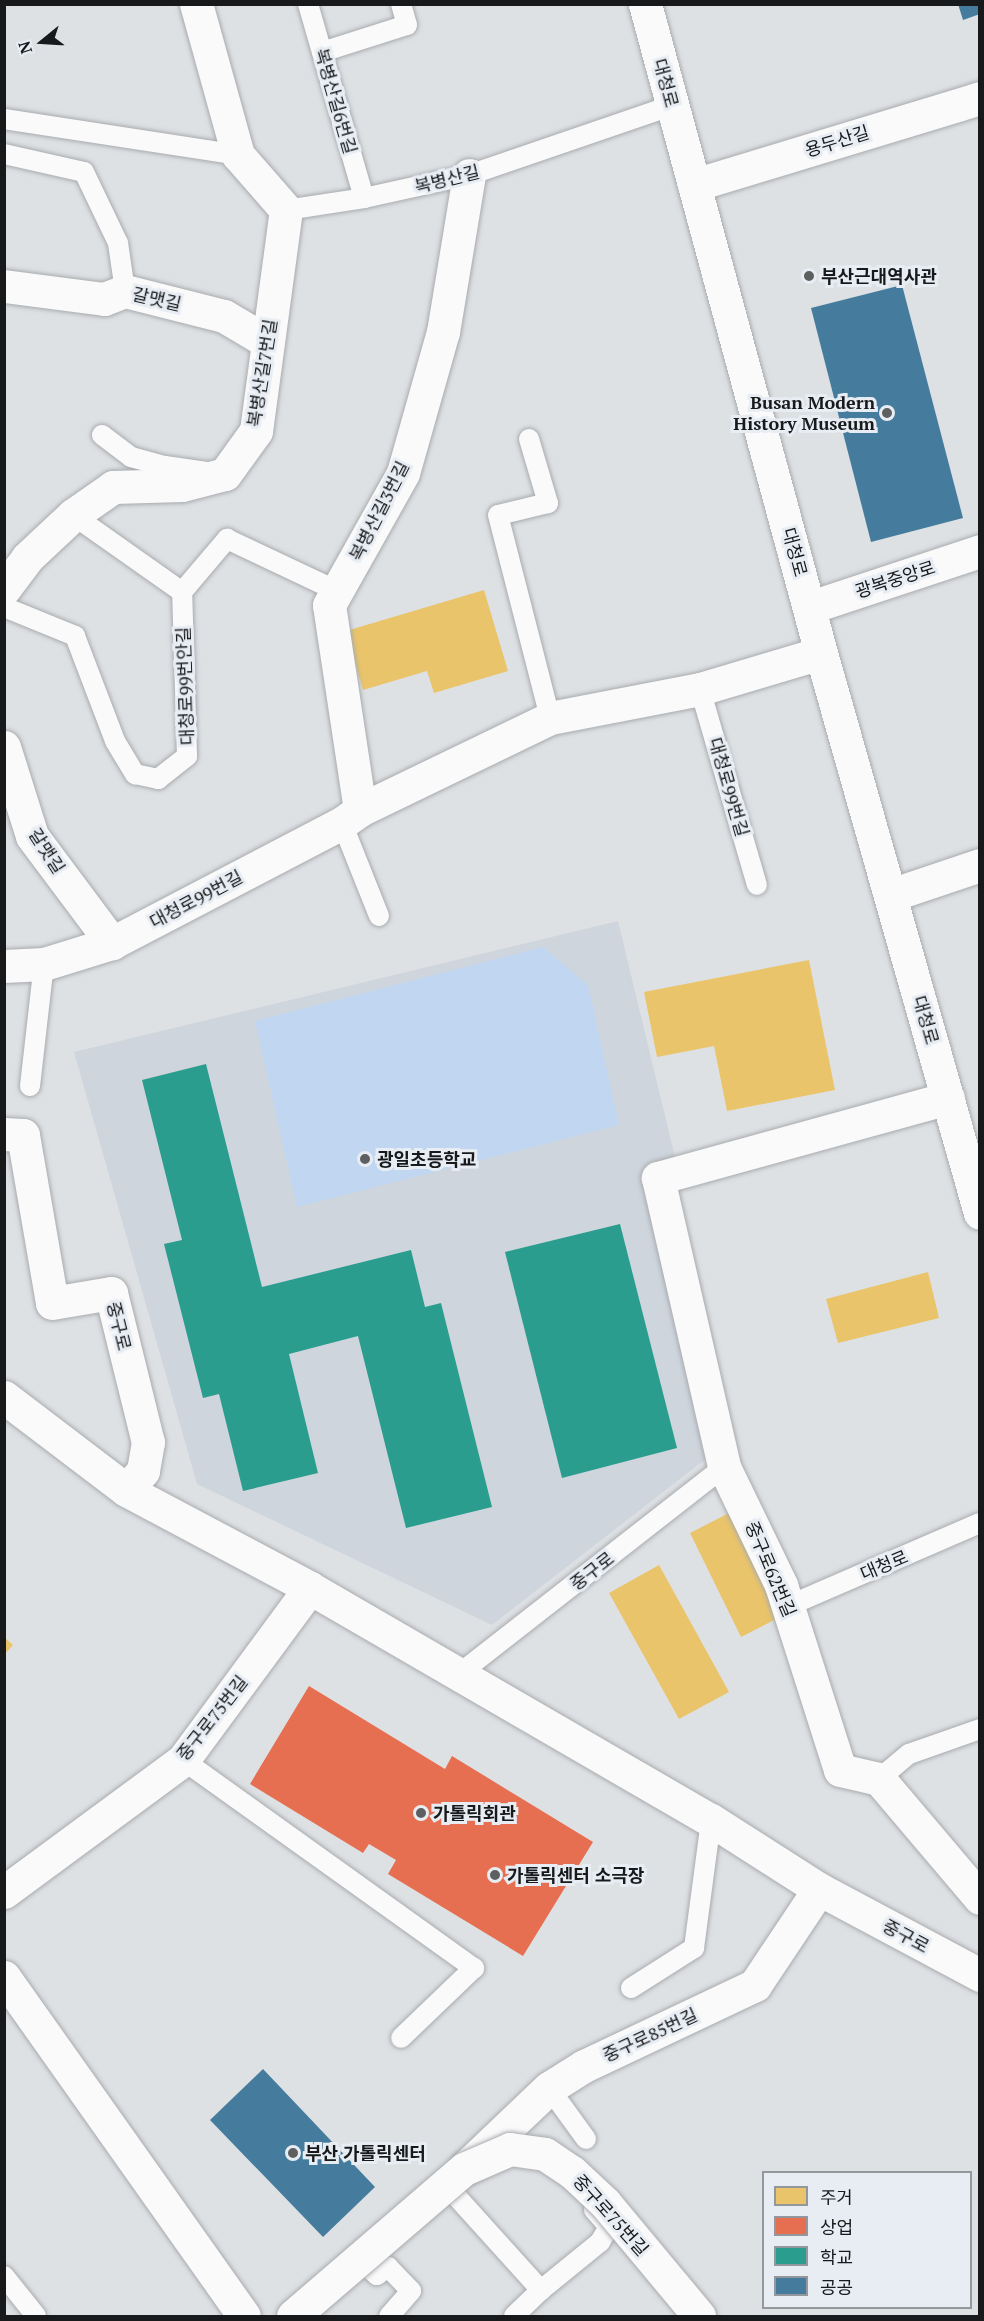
<!DOCTYPE html>
<html>
<head>
<meta charset="utf-8">
<style>
	body { margin:0 }
	#map { position:relative; width:984px; height:2321px; overflow:hidden; background:#dee1e4; font-family:"PT Serif","Noto Sans KR",serif }
	div>[style] { position:absolute }
	.built>* { inset:0; background:#ced5dd }
	.green>* { inset:0; background:#c0d6f1 }
	.homes>* { inset:0; background:#e9c46a }
	.shops>* { inset:0; background:#e76f51 }
	.schools>* { inset:0; background:#2a9d8f }
	.public>* { inset:0; background:#457b9d }
	.roads { filter:drop-shadow(0 0 2px #a9abae) drop-shadow(0 0 2px #a9abae) }
	.service>* { height:20px; margin:-10px; padding:0 10px; transform-origin:10px; border-radius:10px; background:#fafafb }
	.minor>* { height:33px; margin:-16.5px; padding:0 16.5px; transform-origin:16.5px; border-radius:16.5px; background:#fafafb }
	.tertiary>* { height:33px; margin:-16.5px; padding:0 16.5px; transform-origin:16.5px; border-radius:16.5px; background:#fafafb }
	.secondary>* { height:33px; margin:-16.5px; padding:0 16.5px; transform-origin:16.5px; border-radius:16.5px; background:#fafafb }
	.bridges { filter:drop-shadow(0 0 2px #a9abae) drop-shadow(0 0 2px #a9abae) }
	.minor-bridge>* { height:33px; margin:-16.5px; padding:0 16.5px; transform-origin:16.5px; border-radius:16.5px; background:#fafafb }
	.dots>* { width:16px; height:16px; translate:-50% -50%; box-sizing:border-box; border:3px solid #e8edf4; border-radius:50% }
	span { translate:-50% -50%; white-space:nowrap; text-align:center; line-height:1.15; -webkit-text-stroke:6px #e8edf4; paint-order:stroke }
	.street-label { font-size:18px; color:#17191b }
	.poi-label { font-size:18px; color:#17191b; font-weight:700 }
	.left { translate:0 -50%; text-align:left }
	.right { translate:-100% -50%; text-align:right }
	.frame { position:absolute; inset:0; border:6px solid #17191b; pointer-events:none }
	.legend { position:absolute; left:762px; top:2171px; width:210px; height:138px; box-sizing:border-box; background:#e8edf4; border:2px solid #94989d; margin:0; padding:8px 10px; list-style:none; font-size:18px; color:#17191b }
	.legend li { display:flex; align-items:center; gap:12px; height:30px }
	.legend b { width:30px; border:2px solid #94989d }
	.north { position:absolute; left:12px; top:12px; width:60px; height:60px; -webkit-text-stroke:4px #e8edf4; paint-order:stroke; rotate:252deg; font-size:16px; font-weight:700; line-height:24px; text-align:center; color:#17191b }
	.north::after { content:''; display:block; margin:auto; width:21px; height:27px; background:#17191b; clip-path:polygon(50% 0,100% 100%,50% 72%,0 100%) }
</style>
</head>
<body>
<div id="map">
	<div class="built">
		<div style="clip-path:polygon(618px 921px,675px 1157px,644px 1168px,707px 1458px,492px 1625px,197px 1484px,74px 1052px)"></div>
	</div>
	<div class="green">
		<div style="clip-path:polygon(543px 947px,588px 985px,619px 1125px,297px 1207px,255px 1021px)"></div>
	</div>
	<div class="homes">
		<div style="clip-path:polygon(484px 590px,508px 671px,434px 693px,427px 671px,363px 690px,346px 631px)"></div>
		<div style="clip-path:polygon(809px 960px,835px 1090px,727px 1111px,714px 1046px,657px 1057px,644px 992px)"></div>
		<div style="clip-path:polygon(928px 1272px,939px 1318px,838px 1343px,826px 1299px)"></div>
		<div style="clip-path:polygon(731px 1512px,782px 1616px,741px 1637px,690px 1533px)"></div>
		<div style="clip-path:polygon(659px 1565px,729px 1692px,679px 1719px,609px 1593px)"></div>
		<div style="clip-path:polygon(4px 1637px,13px 1645px,4px 1655px)"></div>
	</div>
	<div class="shops">
		<div style="clip-path:polygon(309px 1686px,445px 1769px,452px 1756px,593px 1842px,523px 1956px,388px 1874px,396px 1860px,369px 1844px,363px 1853px,250px 1784px)"></div>
	</div>
	<div class="schools">
		<div style="clip-path:polygon(206px 1064px,262px 1287px,411px 1250px,425px 1307px,441px 1303px,492px 1507px,406px 1528px,358px 1336px,289px 1354px,318px 1473px,243px 1491px,219px 1394px,203px 1398px,164px 1244px,182px 1240px,142px 1080px)"></div>
		<div style="clip-path:polygon(620px 1224px,677px 1448px,562px 1478px,505px 1252px)"></div>
	</div>
	<div class="public">
		<div style="clip-path:polygon(958px 4px,980px 4px,980px 14px,963px 20px)"></div>
		<div style="clip-path:polygon(902px 285px,963px 518px,871px 542px,811px 308px)"></div>
		<div style="clip-path:polygon(263px 2069px,375px 2187px,323px 2237px,210px 2120px)"></div>
	</div>
	<div class="roads">
		<div class="service">
			<div style="left:308px;top:4px;width:202px;rotate:73.9deg"></div>
			<div style="left:322px;top:52px;width:89px;rotate:-17.6deg"></div>
			<div style="left:407px;top:25px;width:22px;rotate:-106deg"></div>
			<div style="left:4px;top:119px;width:237px;rotate:8.7deg"></div>
			<div style="left:4px;top:154px;width:82px;rotate:12.7deg"></div>
			<div style="left:84px;top:172px;width:79px;rotate:64.4deg"></div>
			<div style="left:118px;top:243px;width:49px;rotate:81.7deg"></div>
			<div style="left:286px;top:210px;width:79px;rotate:-8.7deg"></div>
			<div style="left:364px;top:198px;width:107px;rotate:-12.4deg"></div>
			<div style="left:469px;top:175px;width:216px;rotate:-18.9deg"></div>
			<div style="left:102px;top:435px;width:36px;rotate:37deg"></div>
			<div style="left:131px;top:457px;width:35px;rotate:15deg"></div>
			<div style="left:165px;top:466px;width:42px;rotate:8.1deg"></div>
			<div style="left:529px;top:439px;width:67px;rotate:73.5deg"></div>
			<div style="left:548px;top:503px;width:51px;rotate:166.5deg"></div>
			<div style="left:498px;top:515px;width:210px;rotate:75.6deg"></div>
			<div style="left:73px;top:515px;width:133px;rotate:35.2deg"></div>
			<div style="left:4px;top:607px;width:77px;rotate:22.2deg"></div>
			<div style="left:75px;top:636px;width:112px;rotate:69.1deg"></div>
			<div style="left:115px;top:741px;width:39px;rotate:59deg"></div>
			<div style="left:135px;top:774px;width:24px;rotate:12deg"></div>
			<div style="left:158px;top:779px;width:37px;rotate:-38deg"></div>
			<div style="left:187px;top:756px;width:164px;rotate:-91.7deg"></div>
			<div style="left:182px;top:592px;width:70px;rotate:-49.7deg"></div>
			<div style="left:227px;top:539px;width:122px;rotate:25.3deg"></div>
			<div style="left:700px;top:689px;width:204px;rotate:73.8deg"></div>
			<div style="left:342px;top:823px;width:100px;rotate:68.3deg"></div>
			<div style="left:30px;top:1086px;width:123px;rotate:-83.5deg"></div>
			<div style="left:788px;top:1606px;width:209px;rotate:-23.4deg"></div>
			<div style="left:459px;top:1674px;width:336px;rotate:-38deg"></div>
			<div style="left:183px;top:1760px;width:358px;rotate:35.6deg"></div>
			<div style="left:474px;top:1968px;width:101px;rotate:136.2deg"></div>
			<div style="left:879px;top:1779px;width:39px;rotate:-40deg"></div>
			<div style="left:909px;top:1754px;width:75px;rotate:-19.4deg"></div>
			<div style="left:631px;top:1988px;width:75px;rotate:-32.4deg"></div>
			<div style="left:694px;top:1948px;width:129px;rotate:-82.4deg"></div>
			<div style="left:549px;top:2088px;width:63px;rotate:54deg"></div>
			<div style="left:446px;top:2185px;width:142px;rotate:47.9deg"></div>
			<div style="left:359px;top:2259px;width:24px;rotate:42deg"></div>
			<div style="left:377px;top:2275px;width:14px;rotate:-36deg"></div>
			<div style="left:388px;top:2267px;width:33px;rotate:46deg"></div>
			<div style="left:411px;top:2291px;width:33px;rotate:131deg"></div>
			<div style="left:4px;top:2276px;width:51px;rotate:51.3deg"></div>
			<div style="left:514px;top:2316px;width:37px;rotate:-44deg"></div>
			<div style="left:541px;top:2290px;width:76px;rotate:-39.1deg"></div>
			<div style="left:600px;top:2242px;width:17px;rotate:-59deg"></div>
			<div style="left:609px;top:2227px;width:23px;rotate:-131deg"></div>
		</div>
		<div class="minor">
			<div style="left:694px;top:185px;width:299px;rotate:-16.9deg"></div>
			<div style="left:4px;top:286px;width:101px;rotate:7.4deg"></div>
			<div style="left:104px;top:299px;width:22px;rotate:-21deg"></div>
			<div style="left:125px;top:291px;width:102px;rotate:14.2deg"></div>
			<div style="left:224px;top:316px;width:51px;rotate:30.6deg"></div>
			<div style="left:4px;top:589px;width:39px;rotate:-53deg"></div>
			<div style="left:27px;top:558px;width:63px;rotate:-43.1deg"></div>
			<div style="left:73px;top:515px;width:49px;rotate:-35deg"></div>
			<div style="left:113px;top:487px;width:69px;rotate:-1.7deg"></div>
			<div style="left:182px;top:485px;width:44px;rotate:-14.3deg"></div>
			<div style="left:225px;top:474px;width:53px;rotate:-54.2deg"></div>
			<div style="left:256px;top:431px;width:223px;rotate:-82.3deg"></div>
			<div style="left:286px;top:210px;width:73px;rotate:-131.1deg"></div>
			<div style="left:238px;top:155px;width:157px;rotate:-105.5deg"></div>
			<div style="left:4px;top:747px;width:93px;rotate:72.5deg"></div>
			<div style="left:32px;top:836px;width:134px;rotate:53.2deg"></div>
			<div style="left:360px;top:810px;width:207px;rotate:-98.6deg"></div>
			<div style="left:329px;top:605px;width:151px;rotate:-60.7deg"></div>
			<div style="left:403px;top:473px;width:147px;rotate:-74.2deg"></div>
			<div style="left:443px;top:332px;width:159px;rotate:-80.6deg"></div>
			<div style="left:891px;top:895px;width:94px;rotate:-18.6deg"></div>
			<div style="left:4px;top:966px;width:40px;rotate:-2.9deg"></div>
			<div style="left:44px;top:964px;width:71px;rotate:-17.2deg"></div>
			<div style="left:112px;top:943px;width:259px;rotate:-27.6deg"></div>
			<div style="left:342px;top:823px;width:22px;rotate:-36deg"></div>
			<div style="left:360px;top:810px;width:211px;rotate:-25.8deg"></div>
			<div style="left:550px;top:718px;width:153px;rotate:-10.9deg"></div>
			<div style="left:700px;top:689px;width:126px;rotate:-16.6deg"></div>
			<div style="left:948px;top:1098px;width:301px;rotate:164.6deg"></div>
			<div style="left:658px;top:1178px;width:296px;rotate:77.1deg"></div>
			<div style="left:724px;top:1467px;width:131px;rotate:64.2deg"></div>
			<div style="left:781px;top:1585px;width:194px;rotate:72.3deg"></div>
			<div style="left:840px;top:1770px;width:40px;rotate:13deg"></div>
			<div style="left:879px;top:1779px;width:156px;rotate:49.7deg"></div>
			<div style="left:4px;top:1134px;width:19px;rotate:3deg"></div>
			<div style="left:23px;top:1135px;width:170px;rotate:80.2deg"></div>
			<div style="left:52px;top:1303px;width:60px;rotate:-9.6deg"></div>
			<div style="left:111px;top:1293px;width:154px;rotate:76.1deg"></div>
			<div style="left:148px;top:1442px;width:29px;rotate:100deg"></div>
			<div style="left:143px;top:1471px;width:25px;rotate:132deg"></div>
			<div style="left:4px;top:1892px;width:222px;rotate:-36.4deg"></div>
			<div style="left:183px;top:1760px;width:214px;rotate:-53.6deg"></div>
			<div style="left:4px;top:1977px;width:415px;rotate:54.7deg"></div>
			<div style="left:467px;top:2166px;width:113px;rotate:-43.6deg"></div>
			<div style="left:549px;top:2088px;width:41px;rotate:-32.2deg"></div>
			<div style="left:584px;top:2066px;width:189px;rotate:-25.3deg"></div>
			<div style="left:755px;top:1985px;width:115px;rotate:-56.3deg"></div>
		</div>
		<div class="tertiary">
			<div style="left:811px;top:607px;width:178px;rotate:-18.3deg"></div>
		</div>
		<div class="secondary">
			<div style="left:645px;top:4px;width:672px;rotate:74.83deg"></div>
			<div style="left:821px;top:653px;width:582px;rotate:74.15deg"></div>
			<div style="left:4px;top:1397px;width:153px;rotate:37.3deg"></div>
			<div style="left:126px;top:1490px;width:208px;rotate:28deg"></div>
			<div style="left:310px;top:1588px;width:463px;rotate:30.1deg"></div>
			<div style="left:711px;top:1820px;width:128px;rotate:32.6deg"></div>
			<div style="left:819px;top:1889px;width:183px;rotate:28.1deg"></div>
		</div>
	</div>
	<div class="bridges">
		<div class="minor-bridge">
			<div style="left:293px;top:2316px;width:225px;rotate:-40.7deg"></div>
			<div style="left:464px;top:2169px;width:50px;rotate:-23.5deg"></div>
			<div style="left:510px;top:2149px;width:35px;rotate:8deg"></div>
			<div style="left:545px;top:2154px;width:32px;rotate:34deg"></div>
			<div style="left:572px;top:2172px;width:45px;rotate:43.2deg"></div>
			<div style="left:605px;top:2203px;width:147px;rotate:50.2deg"></div>
		</div>
	</div>
	<div class="dots">
		<div style="left:809px;top:276px;background:#5d5f61"></div>
		<div style="left:887px;top:413px;background:#5d5f61"></div>
		<div style="left:365px;top:1159px;background:#5d5f61"></div>
		<div style="left:421px;top:1813px;background:#5d5f61"></div>
		<div style="left:495px;top:1875px;background:#5d5f61"></div>
		<div style="left:293px;top:2153px;background:#5d5f61"></div>
	</div>
	<div class="street-label">
		<span style="left:666px;top:83px;rotate:75deg">대청로</span>
		<span style="left:336px;top:101px;rotate:74deg">복병산길6번길</span>
		<span style="left:837px;top:141px;rotate:-17deg">용두산길</span>
		<span style="left:447px;top:179px;rotate:-14deg">복병산길</span>
		<span style="left:157px;top:299px;rotate:13deg">갈맷길</span>
		<span style="left:262px;top:373px;rotate:-81deg">복병산길7번길</span>
		<span style="left:379px;top:511px;rotate:-63deg">복병산길3번길</span>
		<span style="left:795px;top:552px;rotate:75deg">대청로</span>
		<span style="left:895px;top:579px;rotate:-18deg">광복중앙로</span>
		<span style="left:185px;top:686px;rotate:-92deg">대청로99번안길</span>
		<span style="left:729px;top:787px;rotate:74deg">대청로99번길</span>
		<span style="left:47px;top:851px;rotate:57deg">갈맷길</span>
		<span style="left:196px;top:899px;rotate:-28deg">대청로99번길</span>
		<span style="left:926px;top:1020px;rotate:74deg">대청로</span>
		<span style="left:119px;top:1326px;rotate:76deg">중구로</span>
		<span style="left:884px;top:1565px;rotate:-23deg">대청로</span>
		<span style="left:771px;top:1569px;rotate:67deg">중구로62번길</span>
		<span style="left:592px;top:1571px;rotate:-38deg">중구로</span>
		<span style="left:212px;top:1718px;rotate:-52deg">중구로75번길</span>
		<span style="left:906px;top:1936px;rotate:28deg">중구로</span>
		<span style="left:650px;top:2035px;rotate:-25deg">중구로85번길</span>
		<span style="left:611px;top:2215px;rotate:48deg">중구로75번길</span>
	</div>
	<div class="poi-label">
		<span class="left" style="left:821px;top:276px">부산근대역사관</span>
		<span class="right" style="left:875px;top:413px">Busan Modern<br>History Museum</span>
		<span class="left" style="left:377px;top:1159px">광일초등학교</span>
		<span class="left" style="left:433px;top:1813px">가톨릭회관</span>
		<span class="left" style="left:507px;top:1875px">가톨릭센터 소극장</span>
		<span class="left" style="left:305px;top:2153px">부산 가톨릭센터</span>
	</div>
	<div class="frame"></div>
	<ul class="legend">
	<li><b style="height:16px;background:#e9c46a"></b>주거</li>
	<li><b style="height:16px;background:#e76f51"></b>상업</li>
	<li><b style="height:16px;background:#2a9d8f"></b>학교</li>
	<li><b style="height:16px;background:#457b9d"></b>공공</li>
	</ul>
	<div class="north">N</div>
</div>
</body>
</html>
